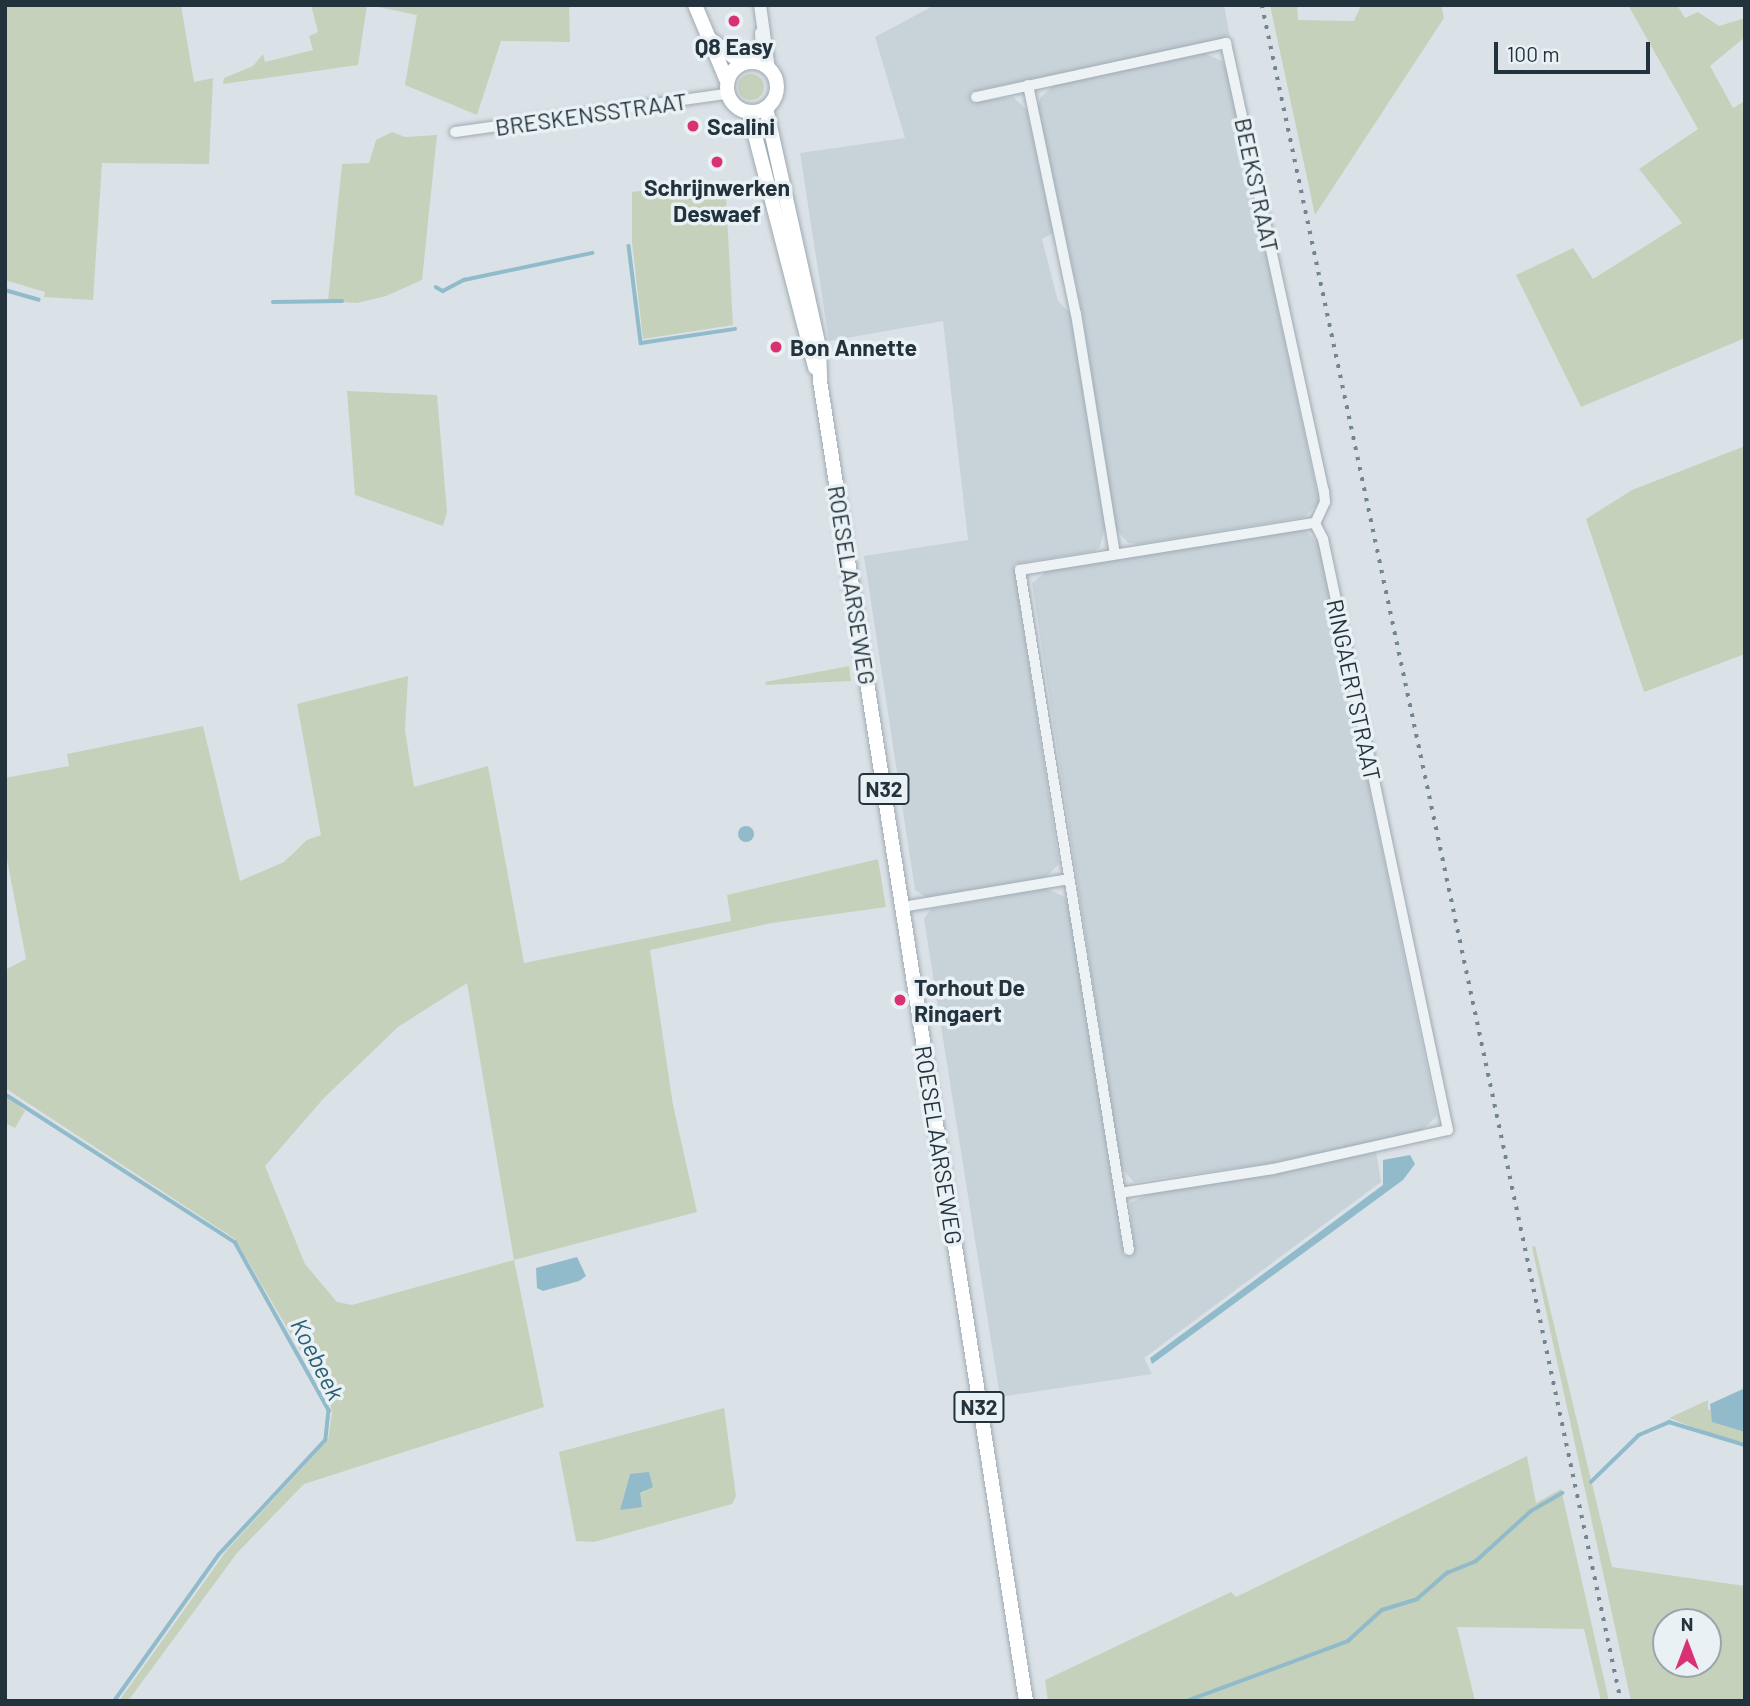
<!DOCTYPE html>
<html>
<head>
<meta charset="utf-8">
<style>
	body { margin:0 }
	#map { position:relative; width:1750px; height:1706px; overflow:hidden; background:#dae2e7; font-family:Barlow,sans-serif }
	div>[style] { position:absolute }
	.built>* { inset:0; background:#c8d2d9 }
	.green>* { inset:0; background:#c6d1bb }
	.round { border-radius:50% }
	.water>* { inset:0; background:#91bbcb }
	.stream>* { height:3.5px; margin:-1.75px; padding:0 1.75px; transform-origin:1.75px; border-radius:1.75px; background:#91bbcb }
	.roads { filter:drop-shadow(0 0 2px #9faab1) drop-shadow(0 0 2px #9faab1) }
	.minor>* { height:10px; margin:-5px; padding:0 5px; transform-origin:5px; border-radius:5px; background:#edf2f5 }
	.tertiary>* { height:12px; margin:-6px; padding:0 6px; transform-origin:6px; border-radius:6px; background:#edf2f5 }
	.primary>* { height:14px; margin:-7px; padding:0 7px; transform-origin:7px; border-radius:7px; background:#fff }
	.primary>.ring { margin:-7px; padding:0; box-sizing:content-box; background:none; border:14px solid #fff; border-radius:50% }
	.rail>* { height:3.5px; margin-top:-1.75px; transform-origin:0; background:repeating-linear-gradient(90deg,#728691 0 3.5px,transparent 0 10.5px) }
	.dots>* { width:19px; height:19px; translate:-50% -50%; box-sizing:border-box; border:4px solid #e9f1f4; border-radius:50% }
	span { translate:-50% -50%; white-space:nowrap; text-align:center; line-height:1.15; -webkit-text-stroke:7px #e9f1f4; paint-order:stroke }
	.shield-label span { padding:2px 5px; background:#e9f1f4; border:2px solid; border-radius:5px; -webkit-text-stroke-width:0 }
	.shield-label { font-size:21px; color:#23333d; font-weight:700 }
	.poi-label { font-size:23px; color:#23333d; font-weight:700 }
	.left { translate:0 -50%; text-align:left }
	.street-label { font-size:23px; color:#23333d }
	.water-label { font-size:24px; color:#2a5e75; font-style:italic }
	.frame { position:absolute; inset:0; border:7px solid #23333d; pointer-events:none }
	.north { position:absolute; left:1652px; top:1608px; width:70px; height:70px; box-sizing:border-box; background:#e9f1f4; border:2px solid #9aa5ab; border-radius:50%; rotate:0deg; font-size:19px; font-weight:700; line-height:28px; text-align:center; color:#23333d }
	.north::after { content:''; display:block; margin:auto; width:24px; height:32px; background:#da3174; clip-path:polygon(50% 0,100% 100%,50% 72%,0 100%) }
	.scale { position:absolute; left:1494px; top:42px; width:156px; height:32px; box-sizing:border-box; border:4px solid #23333d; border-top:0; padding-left:9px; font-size:21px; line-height:24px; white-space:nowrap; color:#23333d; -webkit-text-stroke:5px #e9f1f4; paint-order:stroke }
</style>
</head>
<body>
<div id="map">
	<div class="built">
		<div style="clip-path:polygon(935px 5px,1224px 5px,1230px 37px,970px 92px,972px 102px,1013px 97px,1027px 110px,1053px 233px,1042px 239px,1058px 301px,1070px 313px,1105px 526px,1100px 547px,1093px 551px,1014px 564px,1059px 864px,1046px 877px,926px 897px,915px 890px,864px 556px,968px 540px,943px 321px,829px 341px,800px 153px,905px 138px,875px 37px)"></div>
		<div style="clip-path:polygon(1203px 53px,1222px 61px,1227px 71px,1319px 502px,1305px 517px,1139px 544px,1128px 543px,1115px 528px,1082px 311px,1038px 107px,1040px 98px,1054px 85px)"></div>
		<div style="clip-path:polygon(1295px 530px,1306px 531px,1319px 545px,1437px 1116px,1421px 1131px,1272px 1163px,1134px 1182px,1121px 1168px,1032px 583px,1048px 570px)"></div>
		<div style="clip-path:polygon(1045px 888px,1065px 897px,1069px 907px,1124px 1255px,1134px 1253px,1130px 1203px,1146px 1195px,1376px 1152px,1381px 1182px,1144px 1358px,1152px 1374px,1000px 1397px,924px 919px,931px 909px)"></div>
	</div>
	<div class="green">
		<div style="clip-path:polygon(5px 5px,181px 5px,194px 82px,213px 78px,209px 164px,102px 163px,93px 300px,44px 297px,45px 292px,5px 280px)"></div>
		<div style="clip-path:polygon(311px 5px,367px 5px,358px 65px,223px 84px,224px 78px,253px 66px,263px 54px,265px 62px,313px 50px,309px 36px,318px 32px)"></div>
		<div style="clip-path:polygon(569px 5px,570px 42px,501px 41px,477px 115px,405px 85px,417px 15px,373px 6px)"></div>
		<div style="clip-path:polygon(1270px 5px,1297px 5px,1298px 20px,1354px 21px,1361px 5px,1441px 5px,1444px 18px,1315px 215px)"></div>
		<div style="clip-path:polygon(1628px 5px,1677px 5px,1685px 18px,1698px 12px,1719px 26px,1745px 18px,1745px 37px,1710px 66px,1733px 108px,1745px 101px,1745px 338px,1581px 407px,1516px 275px,1573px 248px,1593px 279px,1682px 223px,1639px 169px,1698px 129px)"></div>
		<div class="round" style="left:738px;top:74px;width:26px;height:26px"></div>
		<div style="clip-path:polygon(392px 132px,405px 137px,437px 135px,422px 280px,386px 296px,357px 303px,328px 301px,342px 164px,369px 163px,376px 140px)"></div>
		<div style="clip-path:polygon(725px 180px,733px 325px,643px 339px,632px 242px,632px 192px)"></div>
		<div style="clip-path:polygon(347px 391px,437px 395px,447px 512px,443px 526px,355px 495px)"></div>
		<div style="clip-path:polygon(1745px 446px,1745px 654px,1644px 692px,1586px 519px,1632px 490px)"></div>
		<div style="clip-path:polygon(849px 666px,851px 681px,766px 685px,765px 682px)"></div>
		<div style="clip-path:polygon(evenodd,408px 676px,405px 730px,414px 787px,488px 766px,524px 963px,731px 921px,727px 895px,878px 859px,886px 907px,772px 923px,650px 950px,673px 1105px,697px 1212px,514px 1260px,544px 1407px,304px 1484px,237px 1553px,128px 1701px,119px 1701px,227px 1550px,328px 1440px,332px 1413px,330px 1401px,235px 1239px,5px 1088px,5px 970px,26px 959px,5px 849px,5px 778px,69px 766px,67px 754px,203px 726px,240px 881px,284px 862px,307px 840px,321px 835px,297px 704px,408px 676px,467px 983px,514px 1260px,352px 1305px,337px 1302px,305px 1264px,265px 1166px,324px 1098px,398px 1027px,467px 983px)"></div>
		<div style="clip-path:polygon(5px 1094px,25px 1111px,15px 1128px,5px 1123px)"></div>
		<div style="clip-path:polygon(evenodd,1535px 1246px,1612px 1567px,1745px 1586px,1745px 1701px,1631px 1701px,1532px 1247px,1535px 1246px,1666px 1622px,1708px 1622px,1708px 1664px,1666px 1664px,1666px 1622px)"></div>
		<div style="clip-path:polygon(1708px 1400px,1708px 1409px,1745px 1432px,1745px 1442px,1724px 1439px,1669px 1418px)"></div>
		<div style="clip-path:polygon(evenodd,724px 1408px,736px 1496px,732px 1504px,594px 1542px,576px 1541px,559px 1452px,724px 1408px,630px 1474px,645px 1492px,640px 1493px,640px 1500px,620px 1510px,630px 1474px)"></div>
		<div style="clip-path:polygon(1527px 1456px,1536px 1503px,1561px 1489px,1609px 1701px,1601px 1701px,1584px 1629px,1457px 1627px,1475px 1701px,1048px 1701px,1045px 1680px,1231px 1592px,1236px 1597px)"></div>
	</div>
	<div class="water">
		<div class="round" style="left:738px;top:826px;width:16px;height:16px"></div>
		<div style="clip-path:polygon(1410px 1155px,1415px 1164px,1403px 1180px,1152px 1364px,1150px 1358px,1383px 1185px,1383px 1160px)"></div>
		<div style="clip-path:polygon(577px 1257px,586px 1276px,579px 1281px,543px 1291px,537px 1288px,536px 1268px)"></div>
		<div style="clip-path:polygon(1745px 1388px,1745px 1432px,1712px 1422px,1710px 1404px)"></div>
		<div style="clip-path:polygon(649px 1472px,653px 1487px,640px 1493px,642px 1507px,620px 1510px,630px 1474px)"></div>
	</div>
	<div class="stream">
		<div style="left:629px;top:246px;width:98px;rotate:82.9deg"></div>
		<div style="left:641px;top:343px;width:95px;rotate:-8.5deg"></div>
		<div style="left:436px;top:287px;width:8px;rotate:30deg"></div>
		<div style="left:443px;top:291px;width:24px;rotate:-28deg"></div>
		<div style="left:464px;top:280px;width:131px;rotate:-11.9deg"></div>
		<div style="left:5px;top:290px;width:35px;rotate:16deg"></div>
		<div style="left:273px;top:302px;width:69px;rotate:-0.8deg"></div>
		<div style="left:5px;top:1094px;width:274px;rotate:32.8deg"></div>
		<div style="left:235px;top:1242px;width:193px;rotate:60.8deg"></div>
		<div style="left:329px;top:1410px;width:30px;rotate:96deg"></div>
		<div style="left:326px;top:1440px;width:157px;rotate:132.9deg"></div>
		<div style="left:219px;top:1555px;width:179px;rotate:125.5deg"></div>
		<div style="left:1591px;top:1482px;width:67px;rotate:-44.4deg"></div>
		<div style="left:1639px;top:1435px;width:33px;rotate:-23deg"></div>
		<div style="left:1669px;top:1422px;width:79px;rotate:16.8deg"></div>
		<div style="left:1187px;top:1701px;width:172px;rotate:-20.4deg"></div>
		<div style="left:1348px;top:1641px;width:46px;rotate:-42.4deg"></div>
		<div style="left:1382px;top:1610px;width:37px;rotate:-17deg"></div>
		<div style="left:1417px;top:1599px;width:40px;rotate:-41deg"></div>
		<div style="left:1447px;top:1573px;width:31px;rotate:-22deg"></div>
		<div style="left:1476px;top:1561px;width:74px;rotate:-42.3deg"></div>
		<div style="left:1531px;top:1511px;width:36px;rotate:-30deg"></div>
	</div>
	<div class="roads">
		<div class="minor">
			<div style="left:1028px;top:85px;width:234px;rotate:78.2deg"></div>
			<div style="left:1076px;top:314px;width:243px;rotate:80.8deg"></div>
			<div style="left:976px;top:97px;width:256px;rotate:-12.2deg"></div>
			<div style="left:1226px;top:43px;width:459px;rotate:77.7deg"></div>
			<div style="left:1324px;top:491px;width:11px;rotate:85deg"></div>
			<div style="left:1325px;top:502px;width:23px;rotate:115deg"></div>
			<div style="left:455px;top:132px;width:275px;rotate:-8deg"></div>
			<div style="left:902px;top:907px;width:169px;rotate:-9.5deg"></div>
			<div style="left:1120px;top:1193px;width:155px;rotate:-8.9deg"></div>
			<div style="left:1273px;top:1169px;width:179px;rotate:-12.6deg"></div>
			<div style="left:1448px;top:1130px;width:604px;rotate:-101.94deg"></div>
			<div style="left:1323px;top:539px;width:18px;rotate:-117deg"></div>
			<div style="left:1129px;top:1250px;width:689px;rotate:-99.11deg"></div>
			<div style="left:1020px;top:570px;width:299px;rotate:-9.1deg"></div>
		</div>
		<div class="tertiary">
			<div style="left:760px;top:5px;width:65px;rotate:82deg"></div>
			<div style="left:752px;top:62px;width:20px;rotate:-60deg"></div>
			<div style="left:762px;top:45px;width:12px;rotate:-95deg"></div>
		</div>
		<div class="primary">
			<div style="left:695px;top:5px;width:82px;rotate:67.2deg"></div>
			<div style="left:710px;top:39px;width:40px;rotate:37deg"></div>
			<div class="ring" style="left:727px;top:62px;width:36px;height:36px"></div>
			<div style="left:766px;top:108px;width:245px;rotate:77.5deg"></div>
			<div style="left:819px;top:347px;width:34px;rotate:88deg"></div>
			<div style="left:820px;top:381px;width:1336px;rotate:81.13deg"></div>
			<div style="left:749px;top:112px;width:264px;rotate:75.5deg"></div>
		</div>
	</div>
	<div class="rail">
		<div style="left:1262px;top:5px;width:1734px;rotate:78.05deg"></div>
	</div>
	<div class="dots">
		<div style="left:734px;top:21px;background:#da3174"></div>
		<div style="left:693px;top:126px;background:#da3174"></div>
		<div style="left:717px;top:162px;background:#da3174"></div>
		<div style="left:776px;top:347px;background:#da3174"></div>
		<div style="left:900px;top:1000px;background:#da3174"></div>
	</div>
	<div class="shield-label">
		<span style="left:884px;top:789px">N32</span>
		<span style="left:979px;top:1407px">N32</span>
	</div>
	<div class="poi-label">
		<span style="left:734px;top:46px">Q8 Easy</span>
		<span class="left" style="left:707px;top:126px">Scalini</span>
		<span style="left:717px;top:200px">Schrijnwerken<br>Deswaef</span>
		<span class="left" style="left:790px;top:347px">Bon Annette</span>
		<span class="left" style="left:914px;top:1000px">Torhout De<br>Ringaert</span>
	</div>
	<div class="street-label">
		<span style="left:591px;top:114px;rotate:-8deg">BRESKENSSTRAAT</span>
		<span style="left:1257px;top:185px;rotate:78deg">BEEKSTRAAT</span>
		<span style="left:852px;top:585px;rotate:81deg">ROESELAARSEWEG</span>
		<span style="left:1354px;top:690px;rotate:78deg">RINGAERTSTRAAT</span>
		<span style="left:939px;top:1145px;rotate:81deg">ROESELAARSEWEG</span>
	</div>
	<div class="water-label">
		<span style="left:318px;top:1359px;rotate:63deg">Koebeek</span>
	</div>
	<div class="frame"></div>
	<div class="north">N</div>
	<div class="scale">100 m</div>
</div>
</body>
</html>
